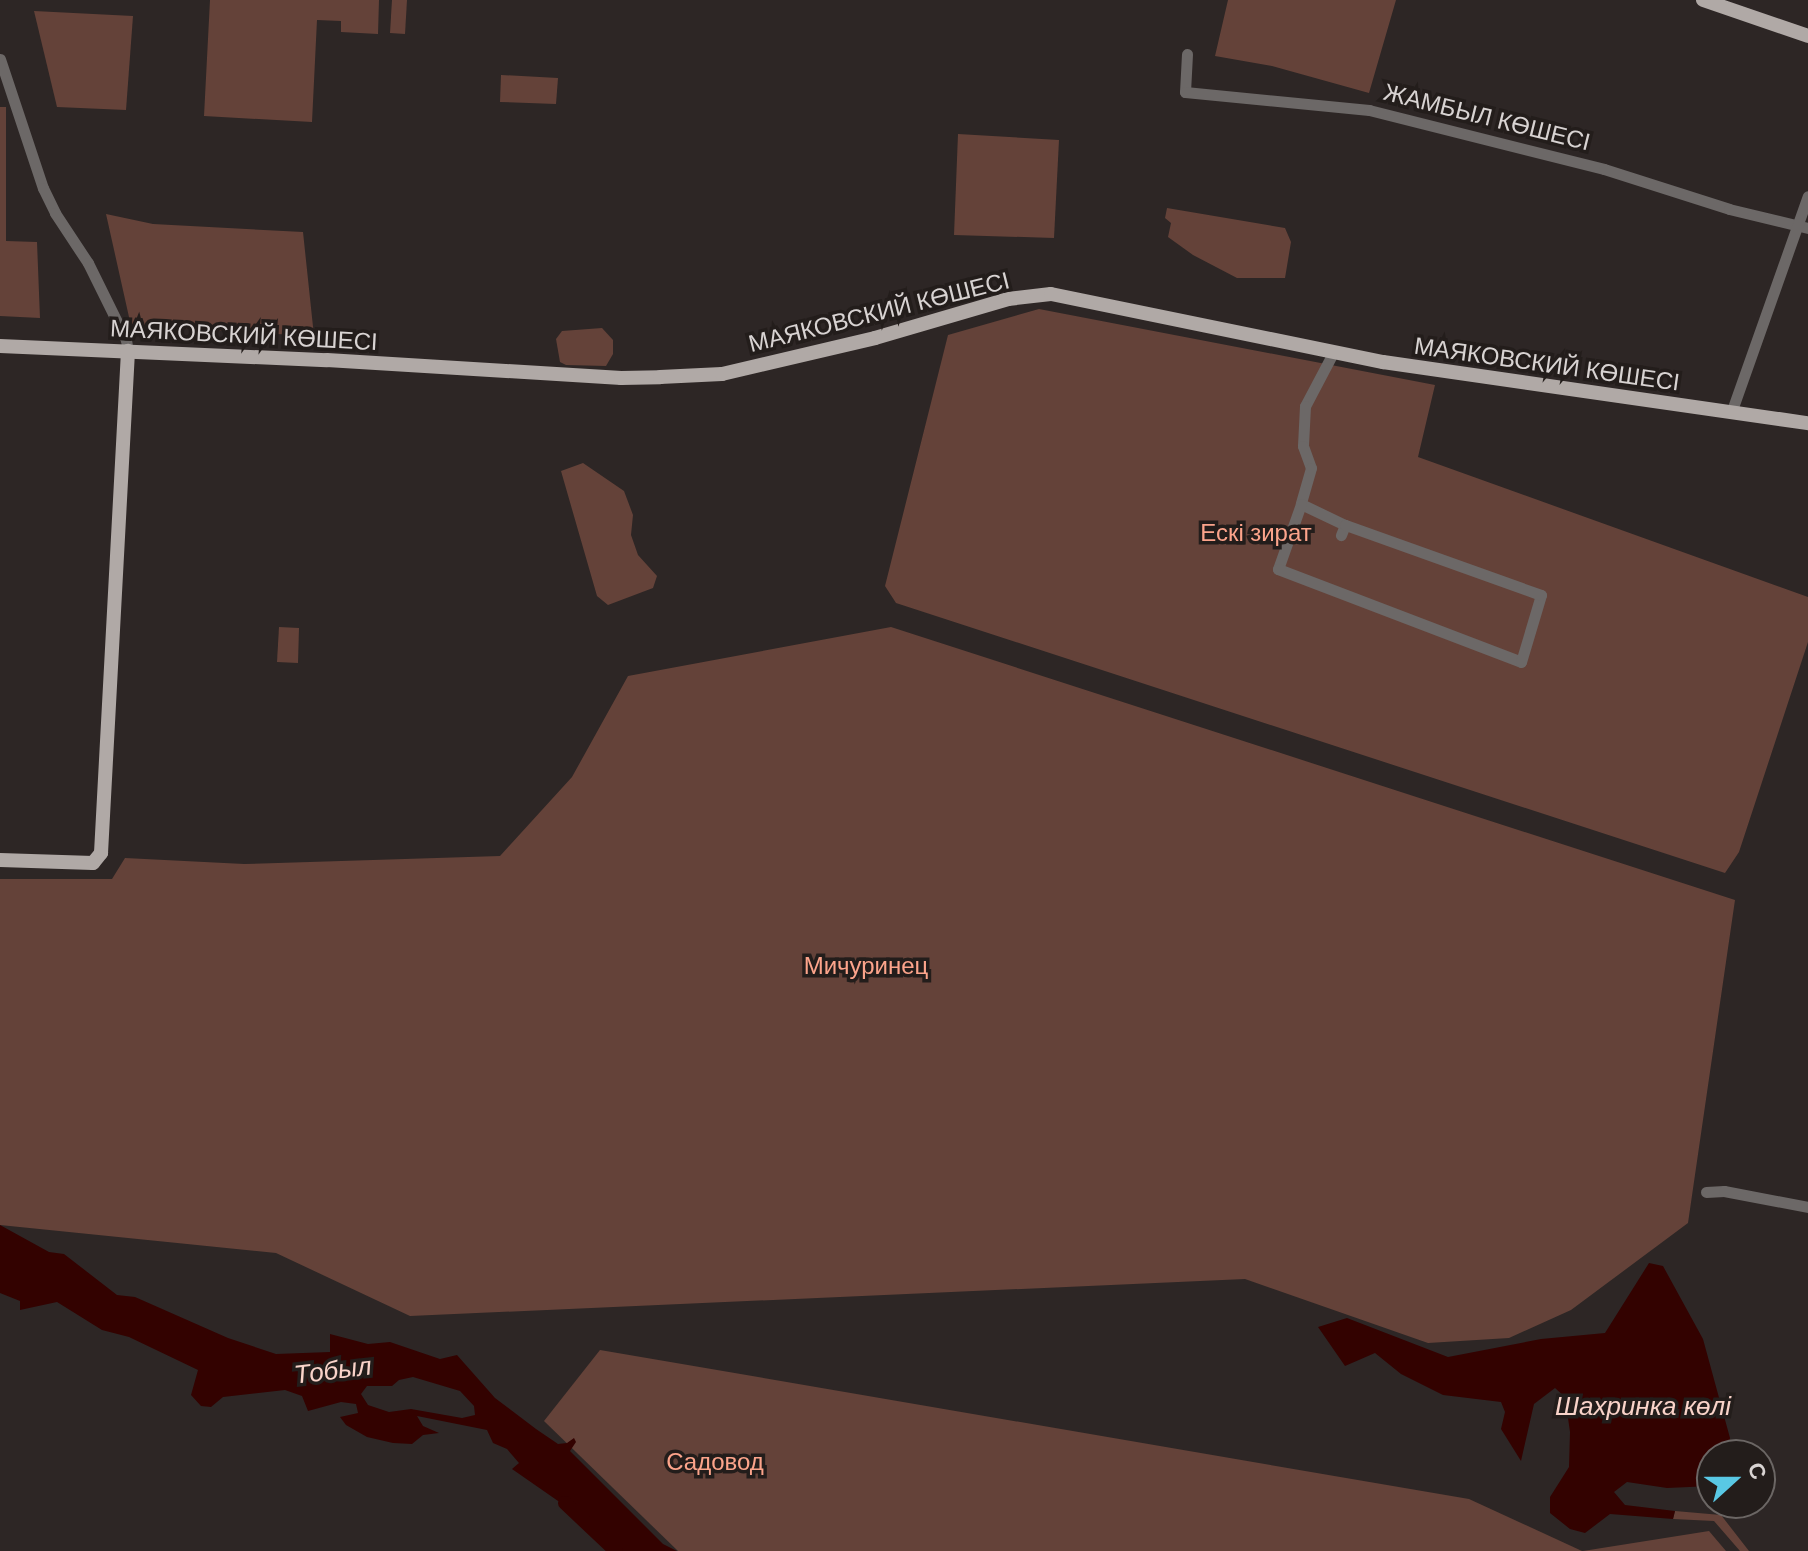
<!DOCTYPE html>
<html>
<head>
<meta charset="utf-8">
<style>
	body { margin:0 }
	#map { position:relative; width:1808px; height:1551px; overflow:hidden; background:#2d2625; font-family:"DM Sans",sans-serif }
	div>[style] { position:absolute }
	.green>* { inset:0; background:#644239 }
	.water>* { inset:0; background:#330200 }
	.river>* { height:14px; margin:-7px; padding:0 7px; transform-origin:7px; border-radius:7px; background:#330200 }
	.minor>* { height:11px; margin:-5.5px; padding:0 5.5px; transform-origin:5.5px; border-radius:5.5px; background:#6c6867 }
	.major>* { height:14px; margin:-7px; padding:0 7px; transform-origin:7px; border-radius:7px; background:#b0a9a6 }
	span { translate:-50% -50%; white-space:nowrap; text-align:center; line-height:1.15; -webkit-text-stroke:7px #231d1b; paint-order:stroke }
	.street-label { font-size:24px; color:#d8d3d2 }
	.park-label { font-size:24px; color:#fca48b }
	.water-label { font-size:26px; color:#f9d3c9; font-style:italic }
	.north { position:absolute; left:1696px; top:1439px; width:80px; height:80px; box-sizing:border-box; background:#231d1b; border:2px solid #6b6664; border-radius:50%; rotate:69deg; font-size:22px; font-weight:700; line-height:32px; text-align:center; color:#d8d3d2 }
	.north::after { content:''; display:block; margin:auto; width:28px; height:36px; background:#59c8e4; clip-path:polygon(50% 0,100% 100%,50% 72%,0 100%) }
</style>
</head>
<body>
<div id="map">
	<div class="green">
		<div style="clip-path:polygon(210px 0,379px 0,378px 34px,341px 32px,341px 21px,317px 20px,312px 122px,204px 116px)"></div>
		<div style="clip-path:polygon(392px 0,407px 0,405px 34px,390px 33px)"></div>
		<div style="clip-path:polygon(1228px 0,1396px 0,1369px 93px,1272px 66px,1215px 56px)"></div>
		<div style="clip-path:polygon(34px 11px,133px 16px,126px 110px,57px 107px)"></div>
		<div style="clip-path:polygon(501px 75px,558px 78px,556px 104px,500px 102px)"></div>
		<div style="clip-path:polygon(0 107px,6px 107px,6px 241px,37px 242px,40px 318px,0 316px)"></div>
		<div style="clip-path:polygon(958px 134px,1059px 140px,1054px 238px,954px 235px)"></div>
		<div style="clip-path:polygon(1167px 208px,1285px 228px,1291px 242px,1285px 278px,1237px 278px,1193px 255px,1168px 237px,1171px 223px,1165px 218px)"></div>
		<div style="clip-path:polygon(106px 214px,153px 224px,303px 232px,314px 336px,131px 326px)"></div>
		<div style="clip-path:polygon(1039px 309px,1435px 385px,1418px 457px,1808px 597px,1808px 642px,1739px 852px,1725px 873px,896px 603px,885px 586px,948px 335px)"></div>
		<div style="clip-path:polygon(602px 328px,613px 340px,613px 354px,606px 366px,566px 365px,560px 362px,556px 339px,562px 331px)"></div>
		<div style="clip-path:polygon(583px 463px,624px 491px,633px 515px,631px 535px,638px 555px,657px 576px,653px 588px,608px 605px,597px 596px,561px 471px)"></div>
		<div style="clip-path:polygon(279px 627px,299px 628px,298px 663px,277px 662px)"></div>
		<div style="clip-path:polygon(891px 627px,1735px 900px,1688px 1223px,1571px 1310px,1509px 1338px,1428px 1343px,1245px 1279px,410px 1316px,276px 1253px,0 1225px,0 879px,112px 879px,125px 858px,244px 864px,500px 856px,572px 777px,628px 676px)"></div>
		<div style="clip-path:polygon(600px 1350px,1469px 1499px,1582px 1551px,678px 1551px,544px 1421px)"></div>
		<div style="clip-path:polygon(1675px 1511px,1721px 1515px,1749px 1551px,1740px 1551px,1714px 1521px,1673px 1519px)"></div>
		<div style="clip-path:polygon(1709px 1531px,1726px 1551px,1583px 1551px)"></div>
	</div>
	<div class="water">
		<div style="clip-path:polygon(evenodd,0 1225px,49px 1252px,64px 1254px,117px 1295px,135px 1297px,228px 1338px,276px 1354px,330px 1352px,330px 1334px,368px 1344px,390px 1342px,440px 1359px,457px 1355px,495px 1398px,536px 1429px,558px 1444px,567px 1443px,574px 1438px,576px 1442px,570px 1451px,663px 1544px,677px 1551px,621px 1551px,607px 1535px,512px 1469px,519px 1463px,507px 1449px,493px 1443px,487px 1430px,417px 1416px,423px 1426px,439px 1433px,423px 1435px,412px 1444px,393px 1443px,367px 1437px,346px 1425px,340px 1417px,358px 1413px,356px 1404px,341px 1402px,308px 1411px,302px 1396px,285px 1390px,223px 1397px,211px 1407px,201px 1406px,191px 1395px,198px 1370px,129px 1337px,102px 1330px,57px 1302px,20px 1310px,20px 1301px,0 1293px,0 1225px,413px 1377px,460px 1391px,474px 1406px,475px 1415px,462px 1418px,411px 1409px,389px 1412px,368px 1405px,361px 1394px,367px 1386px,392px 1386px,399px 1380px,413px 1377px)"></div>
		<div style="clip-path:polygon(1649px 1263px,1663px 1266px,1703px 1339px,1730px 1438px,1727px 1455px,1712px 1455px,1712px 1486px,1667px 1488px,1627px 1482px,1614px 1492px,1625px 1505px,1675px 1511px,1673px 1519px,1610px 1514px,1585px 1533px,1570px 1529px,1550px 1513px,1550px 1497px,1569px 1467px,1570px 1432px,1565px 1397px,1555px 1388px,1534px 1404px,1521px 1461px,1501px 1429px,1505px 1412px,1501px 1402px,1443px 1395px,1401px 1374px,1375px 1353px,1345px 1366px,1318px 1327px,1347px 1318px,1448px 1357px,1541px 1339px,1605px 1333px)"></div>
	</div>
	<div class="river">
		<div style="left:565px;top:1503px;width:70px;rotate:43.3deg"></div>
	</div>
	<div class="minor">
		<div style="left:1187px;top:54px;width:38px;rotate:93deg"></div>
		<div style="left:1185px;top:92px;width:185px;rotate:5.6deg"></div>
		<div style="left:1369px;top:110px;width:242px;rotate:14.1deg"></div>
		<div style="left:1604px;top:169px;width:131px;rotate:17.7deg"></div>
		<div style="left:1729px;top:209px;width:81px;rotate:13.5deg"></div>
		<div style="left:0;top:59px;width:136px;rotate:71.6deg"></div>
		<div style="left:43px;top:188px;width:28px;rotate:64deg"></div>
		<div style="left:55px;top:213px;width:60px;rotate:56.6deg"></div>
		<div style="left:88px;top:263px;width:86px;rotate:63.7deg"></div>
		<div style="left:126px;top:340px;width:11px;rotate:80deg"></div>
		<div style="left:1333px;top:353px;width:60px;rotate:117.8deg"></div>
		<div style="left:1305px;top:406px;width:40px;rotate:92.9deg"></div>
		<div style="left:1303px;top:446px;width:23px;rotate:70deg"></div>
		<div style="left:1311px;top:468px;width:37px;rotate:106deg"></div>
		<div style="left:1301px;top:504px;width:49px;rotate:25.5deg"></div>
		<div style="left:1345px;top:525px;width:11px;rotate:112deg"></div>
		<div style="left:1731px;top:413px;width:230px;rotate:-70.5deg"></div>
		<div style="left:1301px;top:504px;width:69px;rotate:109.5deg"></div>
		<div style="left:1278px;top:569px;width:260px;rotate:20.9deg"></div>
		<div style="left:1521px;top:662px;width:70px;rotate:-73.4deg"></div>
		<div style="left:1541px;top:595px;width:208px;rotate:-160.3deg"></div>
		<div style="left:1706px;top:1192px;width:18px;rotate:-3deg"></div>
		<div style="left:1724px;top:1191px;width:86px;rotate:10.8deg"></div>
	</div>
	<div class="major">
		<div style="left:1703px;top:0;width:111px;rotate:18.9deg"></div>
		<div style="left:0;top:346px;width:327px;rotate:2.5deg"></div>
		<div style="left:327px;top:360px;width:295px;rotate:3.5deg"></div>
		<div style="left:621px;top:378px;width:39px;rotate:-1deg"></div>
		<div style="left:660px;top:377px;width:62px;rotate:-2.8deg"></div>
		<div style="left:722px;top:374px;width:157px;rotate:-13.2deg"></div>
		<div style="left:875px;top:338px;width:139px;rotate:-16.3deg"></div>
		<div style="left:1008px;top:299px;width:43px;rotate:-6.6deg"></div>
		<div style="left:1051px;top:294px;width:339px;rotate:11.6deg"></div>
		<div style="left:1383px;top:362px;width:429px;rotate:8.2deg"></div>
		<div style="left:0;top:860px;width:93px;rotate:1.8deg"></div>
		<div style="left:93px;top:863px;width:13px;rotate:-51deg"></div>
		<div style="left:101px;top:853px;width:503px;rotate:-86.92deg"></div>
	</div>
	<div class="street-label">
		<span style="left:1487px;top:117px;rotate:14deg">ЖАМБЫЛ КӨШЕСІ</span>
		<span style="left:879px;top:312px;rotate:-14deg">МАЯКОВСКИЙ КӨШЕСІ</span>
		<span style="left:244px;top:335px;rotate:3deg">МАЯКОВСКИЙ КӨШЕСІ</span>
		<span style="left:1547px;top:364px;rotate:8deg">МАЯКОВСКИЙ КӨШЕСІ</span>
	</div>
	<div class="park-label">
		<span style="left:1256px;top:533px">Ескі зират</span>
		<span style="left:866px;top:966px">Мичуринец</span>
		<span style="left:715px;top:1462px">Садовод</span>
	</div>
	<div class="water-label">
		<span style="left:333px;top:1371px;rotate:-7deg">Тобыл</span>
		<span style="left:1643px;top:1407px">Шахринка көлі</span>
	</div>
	<div class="north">С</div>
</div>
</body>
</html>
